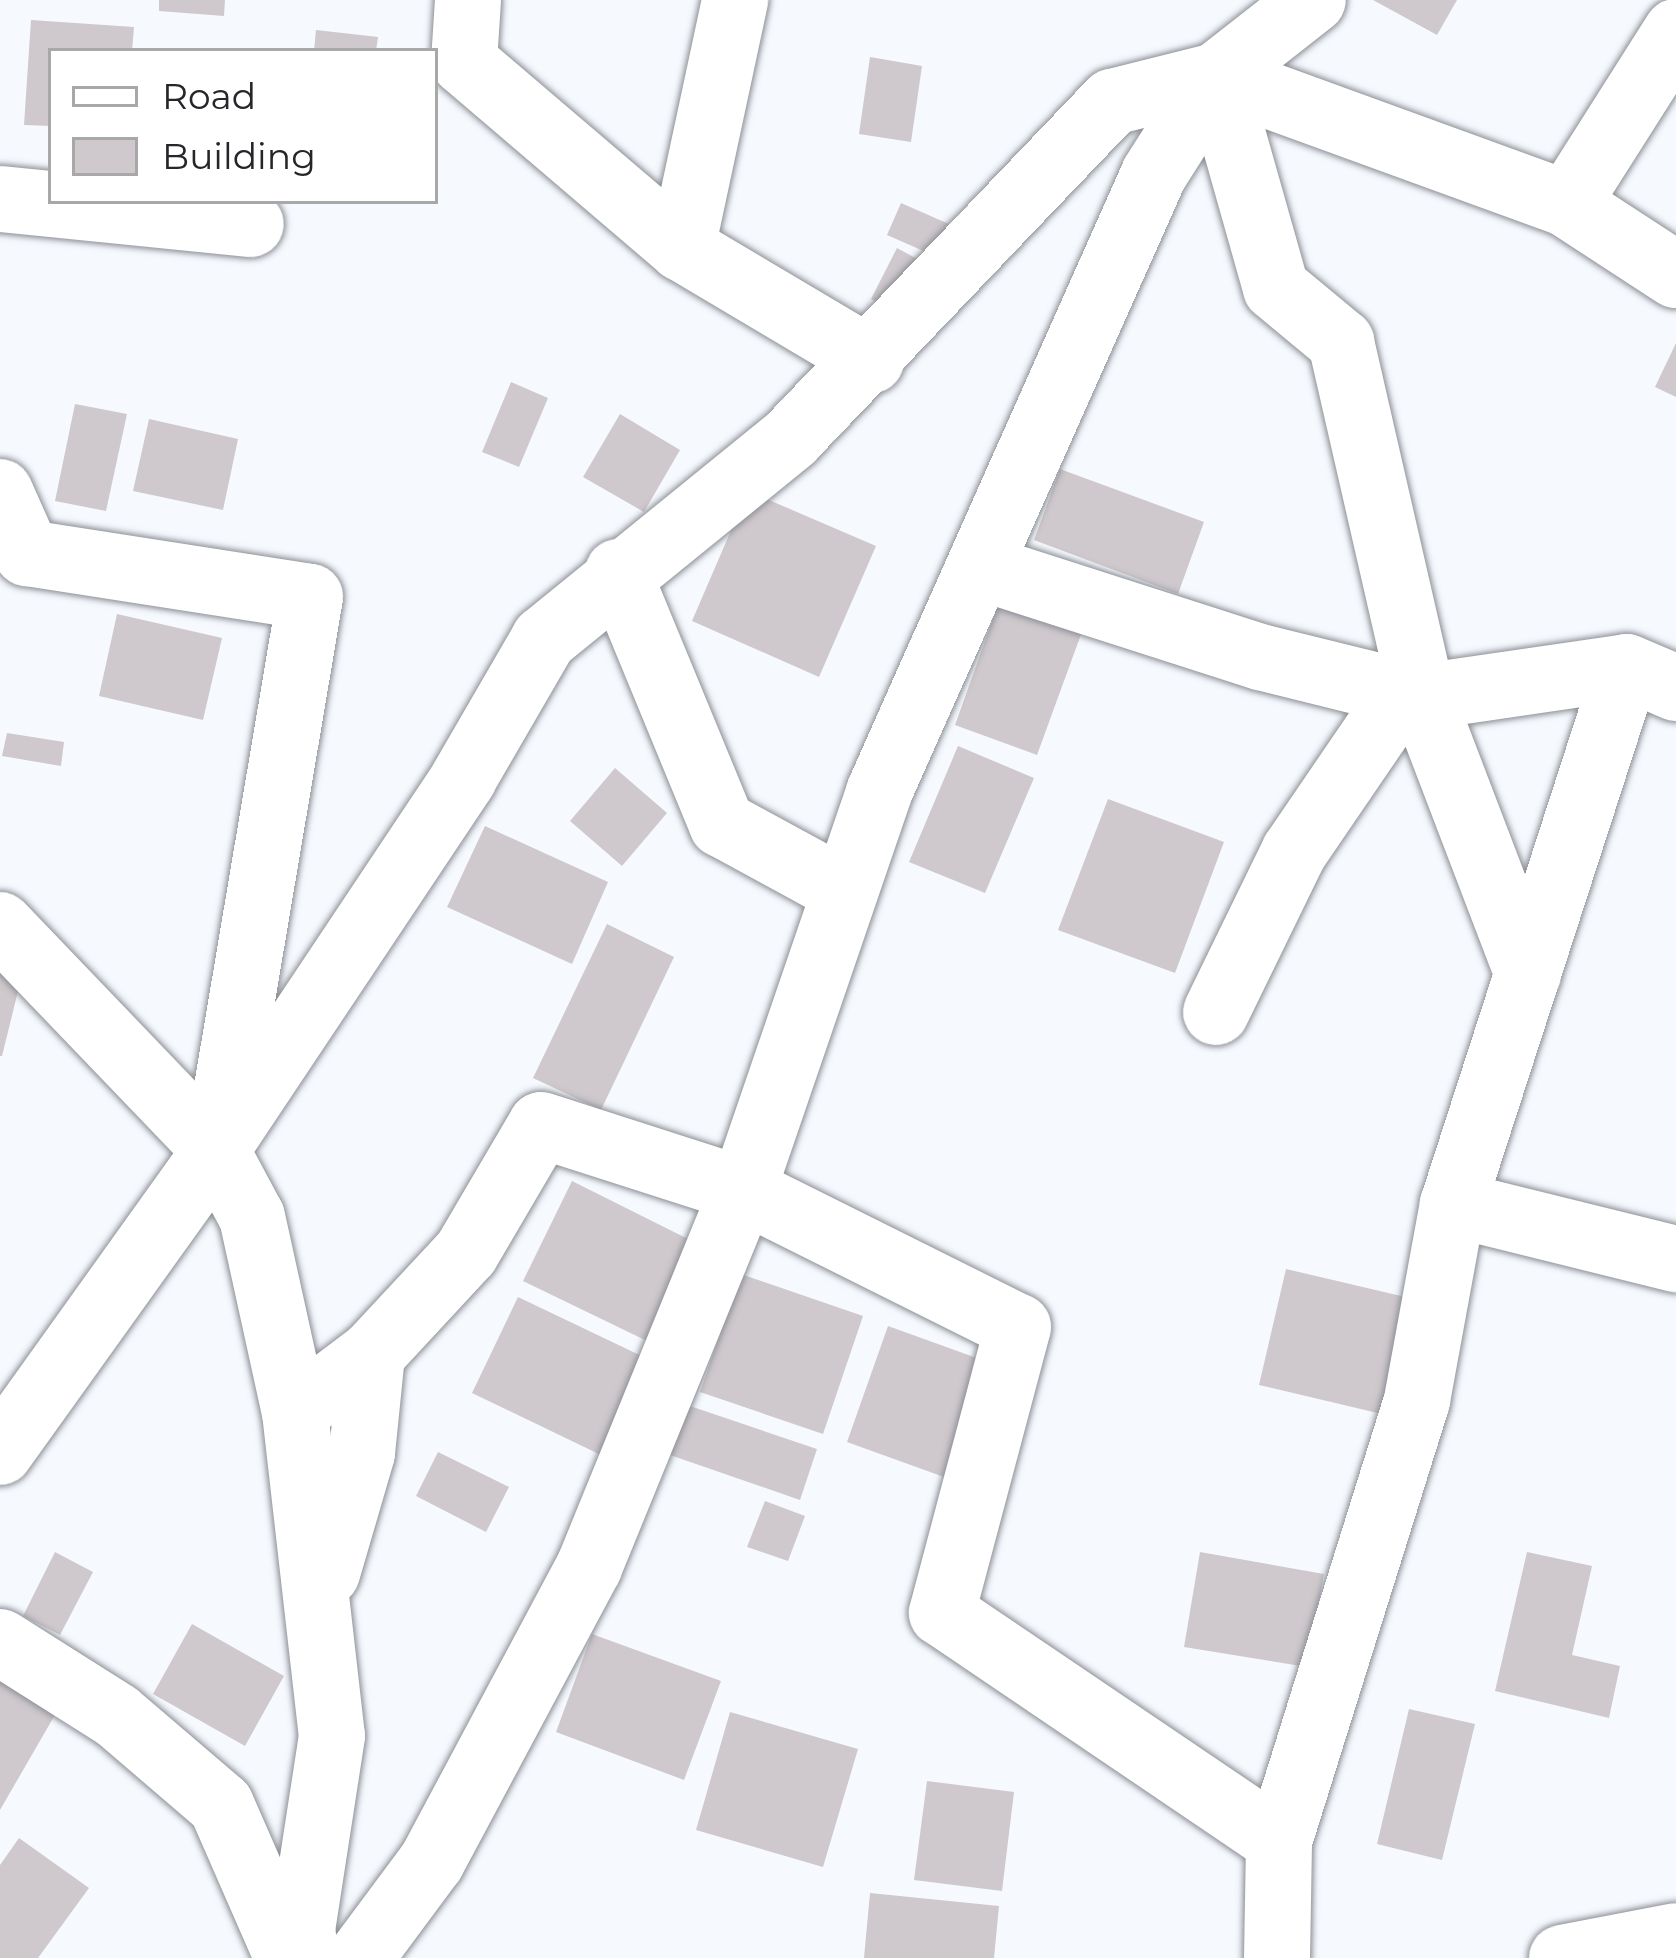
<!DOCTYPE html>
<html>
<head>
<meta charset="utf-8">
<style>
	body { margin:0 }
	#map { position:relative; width:1676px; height:1958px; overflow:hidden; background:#f6faff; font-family:Montserrat,sans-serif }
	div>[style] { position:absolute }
	.building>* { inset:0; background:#cfc8cd }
	.roads { filter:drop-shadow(0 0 3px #8c9096) drop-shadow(0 0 3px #8c9096) }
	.minor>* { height:66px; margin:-33px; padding:0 33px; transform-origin:33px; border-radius:33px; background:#fff }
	span { translate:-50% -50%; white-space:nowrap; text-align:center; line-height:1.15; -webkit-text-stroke:9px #fff; paint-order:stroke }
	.legend { position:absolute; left:48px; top:48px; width:390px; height:156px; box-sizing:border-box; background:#fff; border:3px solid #a8a8a9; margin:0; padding:15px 21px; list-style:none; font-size:36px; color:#252629 }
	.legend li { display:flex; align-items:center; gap:24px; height:60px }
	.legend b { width:60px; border:3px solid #a8a8a9 }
</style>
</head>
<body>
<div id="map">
	<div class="building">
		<div style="clip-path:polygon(159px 0,225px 0,224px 16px,159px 11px)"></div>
		<div style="clip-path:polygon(1373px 0,1457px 0,1437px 35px)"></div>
		<div style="clip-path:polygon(31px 20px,134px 27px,132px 51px,51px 51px,51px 126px,24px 125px)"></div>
		<div style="clip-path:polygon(316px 30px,378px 37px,376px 51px,314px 51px)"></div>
		<div style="clip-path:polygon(870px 57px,922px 66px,911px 142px,859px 134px)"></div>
		<div style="clip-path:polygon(901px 203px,958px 228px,944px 260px,887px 235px)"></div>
		<div style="clip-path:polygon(897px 248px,932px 267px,905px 318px,871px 299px)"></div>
		<div style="clip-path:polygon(1676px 343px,1676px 397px,1655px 387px)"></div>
		<div style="clip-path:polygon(511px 382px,548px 398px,519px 467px,482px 452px)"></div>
		<div style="clip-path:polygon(75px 404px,127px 414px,106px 511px,55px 501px)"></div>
		<div style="clip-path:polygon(620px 414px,680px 450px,644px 512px,583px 477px)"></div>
		<div style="clip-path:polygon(149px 419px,238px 439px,223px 510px,133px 491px)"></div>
		<div style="clip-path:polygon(1060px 469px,1204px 522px,1178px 594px,1034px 540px)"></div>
		<div style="clip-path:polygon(748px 491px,876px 546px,819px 677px,692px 621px)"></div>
		<div style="clip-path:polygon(1004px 588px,1087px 618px,1037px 755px,955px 725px)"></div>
		<div style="clip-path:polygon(117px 614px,222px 638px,203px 720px,99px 696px)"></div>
		<div style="clip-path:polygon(7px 733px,64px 742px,61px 766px,2px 756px)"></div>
		<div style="clip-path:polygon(958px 746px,1034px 778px,985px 893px,909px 862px)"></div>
		<div style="clip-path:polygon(615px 768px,667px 813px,622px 866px,570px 821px)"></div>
		<div style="clip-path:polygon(1108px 799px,1224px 842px,1175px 973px,1058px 930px)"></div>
		<div style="clip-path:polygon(485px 826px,608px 882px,572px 964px,447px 907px)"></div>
		<div style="clip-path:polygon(607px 924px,674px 957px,601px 1110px,533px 1078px)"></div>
		<div style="clip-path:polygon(0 965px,23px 971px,2px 1056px,0 1056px)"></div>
		<div style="clip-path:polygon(572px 1181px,696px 1243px,647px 1341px,523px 1281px)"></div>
		<div style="clip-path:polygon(1286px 1269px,1414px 1299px,1386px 1415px,1259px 1385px)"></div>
		<div style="clip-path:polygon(741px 1274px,863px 1316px,823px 1434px,700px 1392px)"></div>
		<div style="clip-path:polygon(518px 1297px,652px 1361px,605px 1457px,472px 1393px)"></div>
		<div style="clip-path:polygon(888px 1326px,985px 1361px,944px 1477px,847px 1442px)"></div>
		<div style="clip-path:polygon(687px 1405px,817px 1449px,800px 1500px,670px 1455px)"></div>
		<div style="clip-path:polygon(438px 1452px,509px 1487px,486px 1532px,416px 1496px)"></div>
		<div style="clip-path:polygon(765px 1501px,805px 1516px,788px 1561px,747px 1547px)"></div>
		<div style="clip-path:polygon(55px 1552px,93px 1572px,60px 1635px,23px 1616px)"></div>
		<div style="clip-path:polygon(1200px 1552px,1324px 1574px,1307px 1667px,1184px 1647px)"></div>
		<div style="clip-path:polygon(1527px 1552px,1592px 1566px,1572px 1655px,1620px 1666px,1609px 1718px,1495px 1691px)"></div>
		<div style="clip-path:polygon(192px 1624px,284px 1676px,245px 1746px,153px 1694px)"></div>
		<div style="clip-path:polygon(592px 1634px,721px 1681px,684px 1780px,556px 1732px)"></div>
		<div style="clip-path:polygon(0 1663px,63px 1701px,0 1810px)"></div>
		<div style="clip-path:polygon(1409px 1709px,1475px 1724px,1442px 1860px,1377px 1844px)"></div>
		<div style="clip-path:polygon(730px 1712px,858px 1749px,823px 1867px,696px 1830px)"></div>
		<div style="clip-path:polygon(927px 1781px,1014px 1792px,1002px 1891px,914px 1880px)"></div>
		<div style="clip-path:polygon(19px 1838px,89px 1888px,38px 1958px,0 1958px,0 1865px)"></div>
		<div style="clip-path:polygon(870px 1893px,999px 1906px,994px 1958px,864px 1958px)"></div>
	</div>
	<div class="roads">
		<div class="minor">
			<div style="left:468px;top:0;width:62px;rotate:93.7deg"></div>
			<div style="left:464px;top:62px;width:287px;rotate:40.5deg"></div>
			<div style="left:682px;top:248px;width:220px;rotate:30.7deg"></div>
			<div style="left:1216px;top:76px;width:220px;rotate:74.2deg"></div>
			<div style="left:1276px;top:288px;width:85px;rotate:39.7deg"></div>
			<div style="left:1341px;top:342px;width:364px;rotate:77.1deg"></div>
			<div style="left:1422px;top:697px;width:297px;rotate:69.1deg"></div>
			<div style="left:1216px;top:76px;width:374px;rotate:20deg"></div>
			<div style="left:1567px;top:204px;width:130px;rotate:33.1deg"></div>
			<div style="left:0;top:199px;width:252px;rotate:5.7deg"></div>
			<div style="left:1567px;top:204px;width:204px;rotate:-57.6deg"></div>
			<div style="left:682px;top:248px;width:254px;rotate:-77.9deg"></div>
			<div style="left:0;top:492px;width:67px;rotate:66.1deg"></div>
			<div style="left:27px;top:553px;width:286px;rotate:8.8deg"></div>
			<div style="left:310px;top:597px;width:540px;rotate:99.6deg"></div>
			<div style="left:983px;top:568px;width:291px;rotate:17.8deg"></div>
			<div style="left:1260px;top:657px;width:167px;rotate:13.9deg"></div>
			<div style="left:1422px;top:697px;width:207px;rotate:-8.3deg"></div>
			<div style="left:1627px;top:667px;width:53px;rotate:23.2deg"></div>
			<div style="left:618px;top:572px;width:273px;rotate:67.6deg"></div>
			<div style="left:722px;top:824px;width:140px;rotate:28.6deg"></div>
			<div style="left:0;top:925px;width:312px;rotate:46.2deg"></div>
			<div style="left:216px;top:1150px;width:76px;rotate:61.8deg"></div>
			<div style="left:252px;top:1217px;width:200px;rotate:77.6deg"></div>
			<div style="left:295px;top:1412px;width:326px;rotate:83.5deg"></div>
			<div style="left:332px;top:1736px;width:195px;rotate:98.8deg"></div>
			<div style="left:302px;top:1929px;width:29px;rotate:82deg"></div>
			<div style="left:1216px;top:1012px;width:178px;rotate:-64deg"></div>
			<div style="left:1294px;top:852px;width:194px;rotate:-55.7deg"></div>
			<div style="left:1453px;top:1204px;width:230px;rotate:13.9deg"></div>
			<div style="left:295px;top:1412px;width:96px;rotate:-37deg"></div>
			<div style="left:372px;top:1354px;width:138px;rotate:-47.1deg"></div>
			<div style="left:466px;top:1253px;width:148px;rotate:-59.6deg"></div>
			<div style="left:541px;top:1125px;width:212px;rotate:17.8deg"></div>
			<div style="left:743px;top:1190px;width:307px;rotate:26.5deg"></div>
			<div style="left:1018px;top:1327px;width:296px;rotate:104.9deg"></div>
			<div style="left:942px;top:1613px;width:407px;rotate:34.1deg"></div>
			<div style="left:0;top:1452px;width:371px;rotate:-54.4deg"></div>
			<div style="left:216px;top:1150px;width:446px;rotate:-56.3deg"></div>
			<div style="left:463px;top:779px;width:162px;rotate:-59.9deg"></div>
			<div style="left:544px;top:639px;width:318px;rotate:-39.1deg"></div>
			<div style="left:791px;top:438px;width:465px;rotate:-46.3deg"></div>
			<div style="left:1112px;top:102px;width:107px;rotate:-14deg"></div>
			<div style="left:1216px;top:76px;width:123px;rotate:-38.1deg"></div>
			<div style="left:327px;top:1573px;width:125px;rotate:-73.7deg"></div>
			<div style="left:362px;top:1453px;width:100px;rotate:-84.2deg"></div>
			<div style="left:0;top:1642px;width:138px;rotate:32.3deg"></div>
			<div style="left:117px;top:1716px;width:137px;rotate:40.6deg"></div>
			<div style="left:221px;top:1805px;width:167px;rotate:66.4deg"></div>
			<div style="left:360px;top:1958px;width:121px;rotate:-53.4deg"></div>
			<div style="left:432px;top:1861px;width:333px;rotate:-61.9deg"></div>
			<div style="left:589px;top:1567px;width:407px;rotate:-67.8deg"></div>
			<div style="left:743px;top:1190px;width:421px;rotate:-71.1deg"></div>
			<div style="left:879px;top:792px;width:676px;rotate:-66.01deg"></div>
			<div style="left:1154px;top:174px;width:116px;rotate:-57.7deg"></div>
			<div style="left:1277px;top:1958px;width:117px;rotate:-89deg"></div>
			<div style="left:1279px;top:1841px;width:462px;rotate:-72.6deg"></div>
			<div style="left:1417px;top:1400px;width:199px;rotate:-79.6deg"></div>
			<div style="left:1453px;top:1204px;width:564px;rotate:-72.05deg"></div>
			<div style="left:1562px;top:1958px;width:116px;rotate:-10.9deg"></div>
		</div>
	</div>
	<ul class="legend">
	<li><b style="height:15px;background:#fff"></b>Road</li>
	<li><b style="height:33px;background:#cfc8cd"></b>Building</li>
	</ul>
</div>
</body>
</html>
